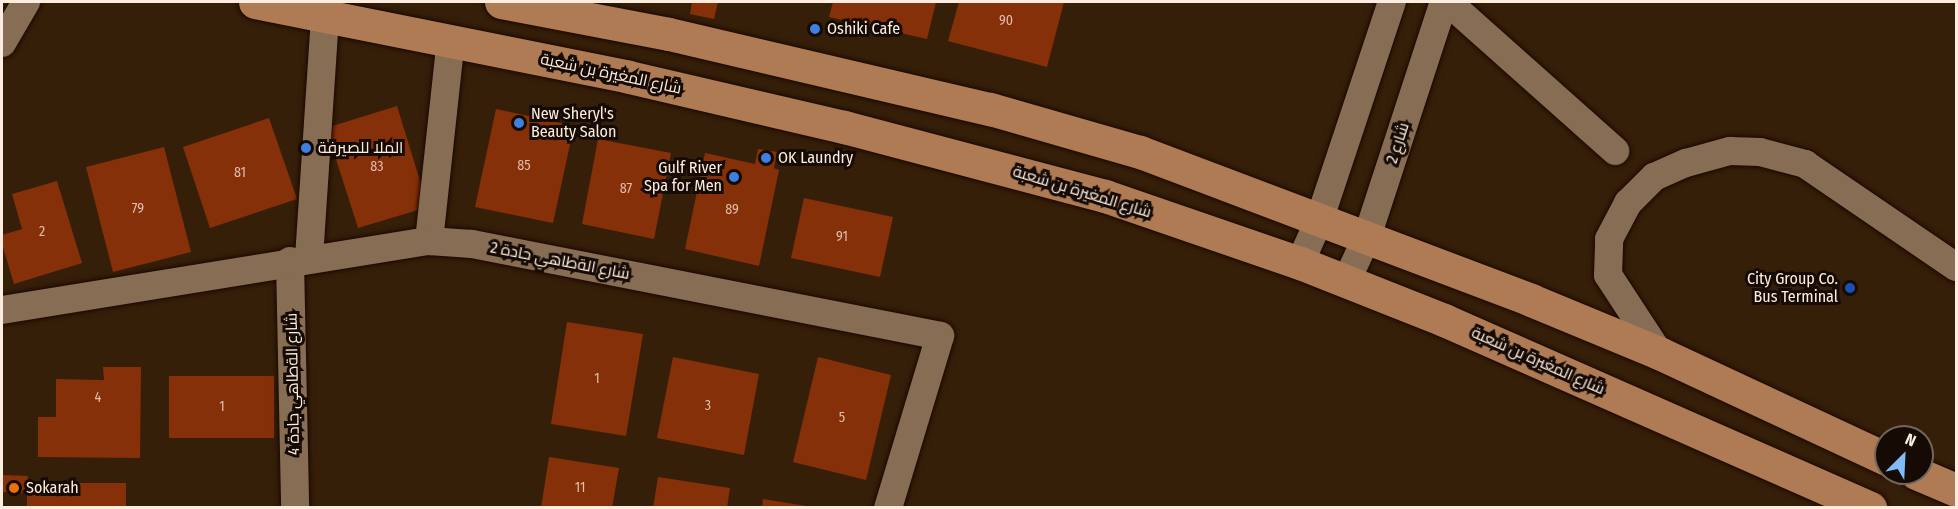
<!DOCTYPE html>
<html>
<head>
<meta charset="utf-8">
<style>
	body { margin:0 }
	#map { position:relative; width:1958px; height:509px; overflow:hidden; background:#351f09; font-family:"Fira Sans Condensed",Cairo,sans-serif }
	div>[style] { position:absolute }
	.building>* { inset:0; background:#863009 }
	.roads { filter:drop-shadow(0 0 2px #1c0800) drop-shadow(0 0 2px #1c0800) }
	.minor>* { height:28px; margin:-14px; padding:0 14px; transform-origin:14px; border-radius:14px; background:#886d55 }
	.major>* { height:33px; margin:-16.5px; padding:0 16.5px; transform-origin:16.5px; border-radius:16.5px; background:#ae7b54 }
	.dots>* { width:16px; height:16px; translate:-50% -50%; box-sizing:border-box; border:3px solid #150b04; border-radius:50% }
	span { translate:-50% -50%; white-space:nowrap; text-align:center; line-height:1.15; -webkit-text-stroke:6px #150b04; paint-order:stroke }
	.number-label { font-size:14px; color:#dfbeaa }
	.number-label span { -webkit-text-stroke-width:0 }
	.poi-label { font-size:16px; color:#fdede0 }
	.left { translate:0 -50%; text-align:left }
	.right { translate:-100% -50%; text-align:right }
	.street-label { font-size:16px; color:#fdede0 }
	.frame { position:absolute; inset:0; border:3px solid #fdede0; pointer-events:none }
	.north { position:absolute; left:1874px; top:425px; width:60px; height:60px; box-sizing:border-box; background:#150b04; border:2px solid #72655c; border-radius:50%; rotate:24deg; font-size:16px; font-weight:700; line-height:24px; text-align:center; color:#fdede0 }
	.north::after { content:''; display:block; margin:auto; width:21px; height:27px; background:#81bcfa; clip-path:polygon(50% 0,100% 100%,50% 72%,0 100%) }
</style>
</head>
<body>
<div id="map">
	<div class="building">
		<div style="clip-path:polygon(692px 2px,718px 2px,714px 19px,690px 14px)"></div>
		<div style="clip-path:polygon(833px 2px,936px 2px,927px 39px,829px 17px)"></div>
		<div style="clip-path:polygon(959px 2px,1064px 2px,1047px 67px,948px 41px)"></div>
		<div style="clip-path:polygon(397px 106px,428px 207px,358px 228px,326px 128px)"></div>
		<div style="clip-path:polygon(496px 109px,574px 126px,553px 223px,475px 207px)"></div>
		<div style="clip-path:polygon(269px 118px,297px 199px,210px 228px,183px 147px)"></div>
		<div style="clip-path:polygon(598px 139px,671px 153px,654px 239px,582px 224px)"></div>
		<div style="clip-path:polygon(164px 147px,191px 252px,113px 272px,86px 167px)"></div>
		<div style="clip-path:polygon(758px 149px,777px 152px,774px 168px,779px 170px,759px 266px,685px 249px,705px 153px,755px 164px)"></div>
		<div style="clip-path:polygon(57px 181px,82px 263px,14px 284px,2px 244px,2px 235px,22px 229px,12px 194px)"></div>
		<div style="clip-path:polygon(804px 198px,893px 217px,880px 277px,791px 258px)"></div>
		<div style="clip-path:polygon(567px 322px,643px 334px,626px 436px,551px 424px)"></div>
		<div style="clip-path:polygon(673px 357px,759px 374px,744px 455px,657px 438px)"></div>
		<div style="clip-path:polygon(818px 357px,891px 375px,866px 480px,793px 462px)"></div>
		<div style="clip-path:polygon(103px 367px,141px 367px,140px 458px,38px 457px,38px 417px,56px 417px,56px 379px,104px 380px)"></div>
		<div style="clip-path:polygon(169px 376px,274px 376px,274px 438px,169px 438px)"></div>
		<div style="clip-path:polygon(549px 457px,619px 468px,612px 508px,541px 508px)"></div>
		<div style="clip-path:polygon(2px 475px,28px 476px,27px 483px,126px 483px,126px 508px,27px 508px,27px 493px,2px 492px)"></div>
		<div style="clip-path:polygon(658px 477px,730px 488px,727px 508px,653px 508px)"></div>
		<div style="clip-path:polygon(763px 499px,806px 506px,806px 508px,762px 508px)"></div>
	</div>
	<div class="roads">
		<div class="minor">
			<div style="left:1448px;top:2px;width:224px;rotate:41.7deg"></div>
			<div style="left:2px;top:43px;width:48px;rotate:-59.7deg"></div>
			<div style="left:429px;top:241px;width:202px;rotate:-83.8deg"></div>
			<div style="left:309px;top:258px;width:257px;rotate:-86.2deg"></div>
			<div style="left:290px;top:261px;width:247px;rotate:88.8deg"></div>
			<div style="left:1300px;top:263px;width:49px;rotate:-66deg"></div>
			<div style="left:1320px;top:218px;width:228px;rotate:-71.6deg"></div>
			<div style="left:1346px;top:282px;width:50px;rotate:-65deg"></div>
			<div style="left:1367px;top:237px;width:247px;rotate:-71.9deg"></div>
			<div style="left:2px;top:310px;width:433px;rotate:-9.2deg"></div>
			<div style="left:429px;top:241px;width:43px;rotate:4deg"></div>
			<div style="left:472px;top:244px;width:477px;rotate:11.1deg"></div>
			<div style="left:940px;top:336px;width:180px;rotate:106.8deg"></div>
			<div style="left:1659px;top:353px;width:93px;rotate:-123.2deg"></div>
			<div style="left:1608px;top:275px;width:36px;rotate:-88deg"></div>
			<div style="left:1609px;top:239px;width:41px;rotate:-62.2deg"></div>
			<div style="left:1628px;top:203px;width:37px;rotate:-45deg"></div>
			<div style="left:1654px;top:177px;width:35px;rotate:-24deg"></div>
			<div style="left:1686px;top:163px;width:46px;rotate:-15.3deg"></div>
			<div style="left:1730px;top:151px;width:30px;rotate:2deg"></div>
			<div style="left:1760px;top:152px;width:47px;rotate:14.9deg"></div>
			<div style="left:1805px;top:164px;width:183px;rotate:34.3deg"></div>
		</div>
		<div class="major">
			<div style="left:255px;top:2px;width:381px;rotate:11.3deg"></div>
			<div style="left:629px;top:77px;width:221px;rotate:13.1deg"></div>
			<div style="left:844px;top:127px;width:270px;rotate:14.8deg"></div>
			<div style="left:1105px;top:196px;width:206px;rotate:19deg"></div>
			<div style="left:1300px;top:263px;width:155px;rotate:21.6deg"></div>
			<div style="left:1444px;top:320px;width:466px;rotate:23.8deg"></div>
			<div style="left:501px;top:2px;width:171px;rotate:10.8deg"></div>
			<div style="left:669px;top:34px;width:330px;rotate:13.2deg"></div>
			<div style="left:990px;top:109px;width:156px;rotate:16deg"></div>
			<div style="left:1140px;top:152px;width:418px;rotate:20.7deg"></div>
			<div style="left:1531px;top:300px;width:139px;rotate:22.5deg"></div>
			<div style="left:1659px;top:353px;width:251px;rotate:25deg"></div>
			<div style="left:1916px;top:473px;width:43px;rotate:23deg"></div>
		</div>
	</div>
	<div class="dots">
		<div style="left:815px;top:29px;background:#3f7fe0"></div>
		<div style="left:519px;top:123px;background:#3f7fe0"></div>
		<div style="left:306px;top:148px;background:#3f7fe0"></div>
		<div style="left:766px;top:158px;background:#3f7fe0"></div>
		<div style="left:734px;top:177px;background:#3f7fe0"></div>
		<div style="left:1850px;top:288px;background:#1a4fb4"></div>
		<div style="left:14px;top:488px;background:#e8710a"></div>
	</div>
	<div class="number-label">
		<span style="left:1006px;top:21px">90</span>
		<span style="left:524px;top:166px">85</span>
		<span style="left:377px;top:167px">83</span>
		<span style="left:240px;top:173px">81</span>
		<span style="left:626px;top:189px">87</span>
		<span style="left:138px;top:209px">79</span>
		<span style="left:732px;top:210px">89</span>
		<span style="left:42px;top:232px">2</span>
		<span style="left:842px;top:237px">91</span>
		<span style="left:597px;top:379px">1</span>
		<span style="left:98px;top:398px">4</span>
		<span style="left:708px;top:406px">3</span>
		<span style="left:222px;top:407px">1</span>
		<span style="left:842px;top:418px">5</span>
		<span style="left:580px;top:488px">11</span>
	</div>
	<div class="poi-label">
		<span class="left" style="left:827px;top:29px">Oshiki Cafe</span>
		<span class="left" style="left:531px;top:123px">New Sheryl's<br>Beauty Salon</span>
		<span class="left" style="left:318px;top:148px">الملا للصيرفة</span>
		<span class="left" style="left:778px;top:158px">OK Laundry</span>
		<span class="right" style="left:722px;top:177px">Gulf River<br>Spa for Men</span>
		<span class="right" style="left:1838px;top:288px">City Group Co.<br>Bus Terminal</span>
		<span class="left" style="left:26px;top:488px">Sokarah</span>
	</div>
	<div class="street-label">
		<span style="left:611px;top:74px;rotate:12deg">شارع المغيرة بن شعبة</span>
		<span style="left:1398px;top:143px;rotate:-72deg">شارع 2</span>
		<span style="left:1082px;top:192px;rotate:17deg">شارع المغيرة بن شعبة</span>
		<span style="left:560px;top:261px;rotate:11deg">شارع الةطاهي جادة 2</span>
		<span style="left:1538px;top:361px;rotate:24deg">شارع المغيرة بن شعبة</span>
		<span style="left:293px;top:384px;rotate:-91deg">شارع الةطاهي جادة 4</span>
	</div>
	<div class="frame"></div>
	<div class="north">N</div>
</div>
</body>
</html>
